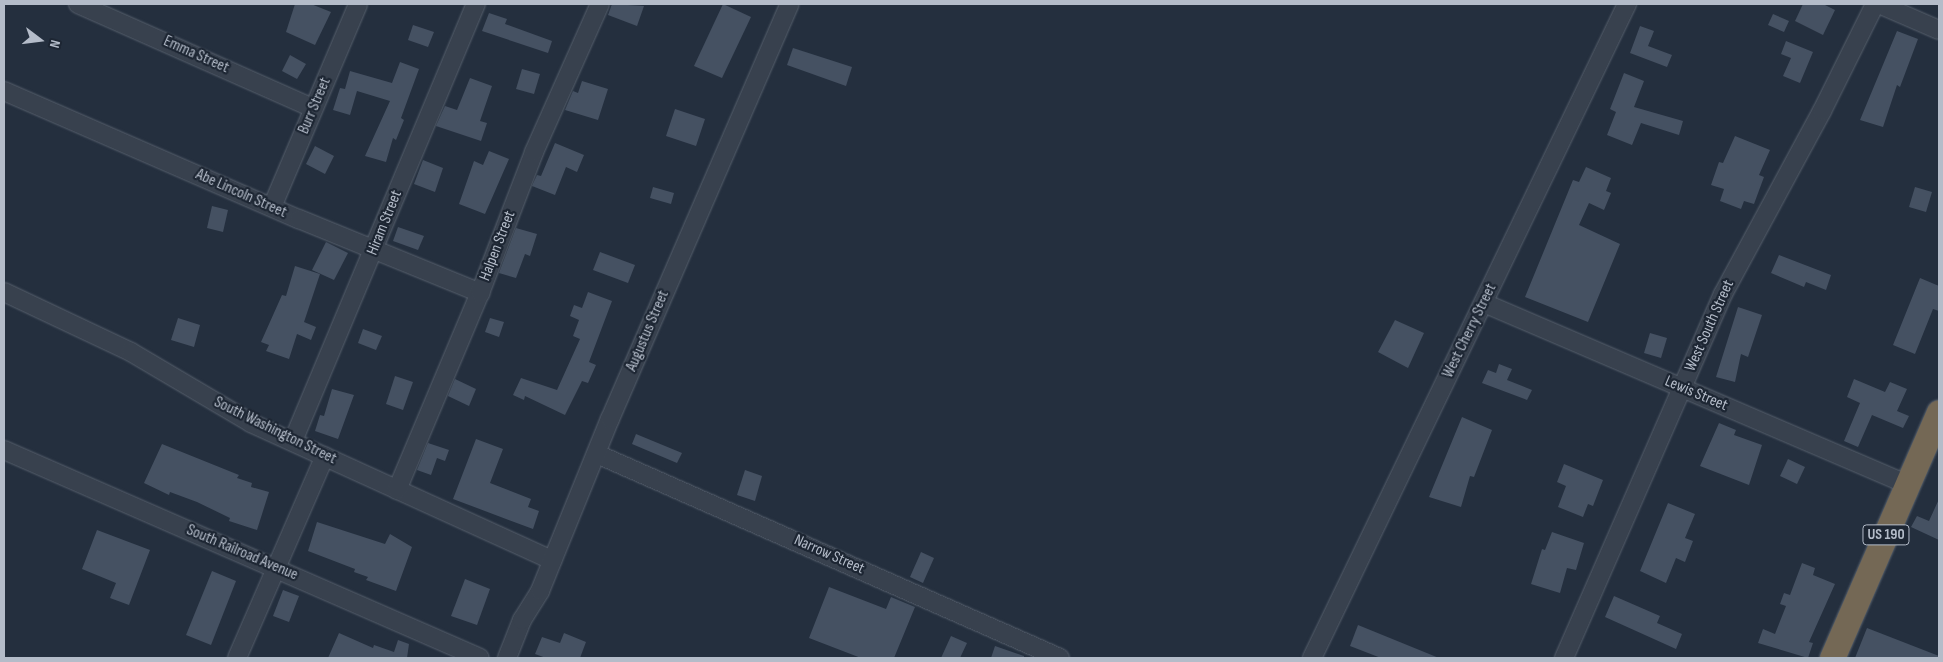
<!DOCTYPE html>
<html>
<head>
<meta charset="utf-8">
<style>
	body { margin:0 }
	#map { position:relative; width:1943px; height:662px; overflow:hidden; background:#242f3e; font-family:"Sofia Sans Condensed",sans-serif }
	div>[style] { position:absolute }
	.building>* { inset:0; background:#455162 }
	.roads { filter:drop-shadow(0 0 1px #565f6c) drop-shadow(0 0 1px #565f6c) }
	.minor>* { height:18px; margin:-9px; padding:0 9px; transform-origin:9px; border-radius:9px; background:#38414e }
	.highway>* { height:25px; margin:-12.5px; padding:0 12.5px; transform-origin:12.5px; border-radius:12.5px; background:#746855 }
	span { translate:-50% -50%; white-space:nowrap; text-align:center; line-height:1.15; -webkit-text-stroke:4.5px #1d2633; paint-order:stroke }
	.shield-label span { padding:1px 4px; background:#1d2633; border:1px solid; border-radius:4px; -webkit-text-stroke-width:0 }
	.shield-label { font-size:15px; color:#b4bcc9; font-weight:700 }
	.street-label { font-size:16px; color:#b4bcc9 }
	.frame { position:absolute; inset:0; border:5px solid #b4bcc9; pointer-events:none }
	.north { position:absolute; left:15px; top:15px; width:50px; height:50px; -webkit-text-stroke:4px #1d2633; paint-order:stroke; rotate:105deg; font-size:14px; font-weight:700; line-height:20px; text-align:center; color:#b4bcc9 }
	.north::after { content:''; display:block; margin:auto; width:18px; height:22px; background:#b4bcc9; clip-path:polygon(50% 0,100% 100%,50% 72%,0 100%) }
</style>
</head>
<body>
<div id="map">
	<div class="building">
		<div style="clip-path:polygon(295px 4px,311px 4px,331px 12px,315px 45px,286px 32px)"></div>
		<div style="clip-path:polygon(612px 4px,644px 6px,637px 26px,608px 15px)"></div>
		<div style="clip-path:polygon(723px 4px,751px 17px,722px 78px,694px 66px)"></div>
		<div style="clip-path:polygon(1803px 4px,1823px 4px,1835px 10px,1823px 35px,1795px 21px)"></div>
		<div style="clip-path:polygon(489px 13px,507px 19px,505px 24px,552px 41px,548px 53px,482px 31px)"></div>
		<div style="clip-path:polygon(1773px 14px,1789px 21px,1784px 32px,1768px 25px)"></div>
		<div style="clip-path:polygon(413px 25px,434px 32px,428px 47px,408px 40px)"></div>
		<div style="clip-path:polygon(1640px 26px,1654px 31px,1648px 46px,1672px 55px,1667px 67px,1630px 53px)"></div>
		<div style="clip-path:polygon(1897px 31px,1918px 39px,1900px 87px,1897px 85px,1883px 127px,1860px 120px)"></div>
		<div style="clip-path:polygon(1786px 41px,1813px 52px,1800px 83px,1783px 76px,1791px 58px,1781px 54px)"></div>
		<div style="clip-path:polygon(793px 48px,852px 67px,846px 86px,787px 65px)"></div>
		<div style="clip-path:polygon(290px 55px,306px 64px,297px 79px,282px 71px)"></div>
		<div style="clip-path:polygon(400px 62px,419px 69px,401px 118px,404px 120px,396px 140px,393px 138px,386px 162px,365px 156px,390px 101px,357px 91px,350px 115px,333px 110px,340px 88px,345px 89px,350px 71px,392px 83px)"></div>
		<div style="clip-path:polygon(522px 69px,540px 74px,534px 94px,516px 89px)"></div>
		<div style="clip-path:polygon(1624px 73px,1644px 81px,1634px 107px,1683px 121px,1679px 135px,1641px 123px,1632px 145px,1607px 135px,1616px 112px,1610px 109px)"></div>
		<div style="clip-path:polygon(470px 78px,492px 86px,480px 121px,487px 123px,481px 141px,436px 126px,445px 106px,457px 110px)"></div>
		<div style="clip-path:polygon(582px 81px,608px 89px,598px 120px,565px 110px,573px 91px,578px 93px)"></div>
		<div style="clip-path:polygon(675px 109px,705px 119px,696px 146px,666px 136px)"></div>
		<div style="clip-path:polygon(1735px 136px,1770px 150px,1759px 175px,1764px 177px,1754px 204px,1744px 201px,1741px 209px,1720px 201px,1724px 189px,1711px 185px,1719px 162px,1723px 163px)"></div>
		<div style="clip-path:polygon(555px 143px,584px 155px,577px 172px,566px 167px,555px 195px,532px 186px,537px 175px,541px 176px)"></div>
		<div style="clip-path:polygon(315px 146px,334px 156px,325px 174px,306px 164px)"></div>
		<div style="clip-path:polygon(489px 151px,509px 159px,485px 214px,459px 204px,474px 161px,483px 165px)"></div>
		<div style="clip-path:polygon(423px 160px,443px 168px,435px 192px,414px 184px)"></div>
		<div style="clip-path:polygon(1586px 167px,1611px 178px,1606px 191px,1611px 193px,1604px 210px,1589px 203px,1579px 225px,1620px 244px,1588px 322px,1525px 297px,1573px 180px,1579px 182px)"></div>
		<div style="clip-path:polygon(653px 187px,674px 193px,671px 204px,650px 198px)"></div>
		<div style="clip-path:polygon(1915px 187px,1932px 192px,1926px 212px,1909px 207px)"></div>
		<div style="clip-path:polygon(212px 206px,228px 210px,223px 232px,207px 228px)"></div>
		<div style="clip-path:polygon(398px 227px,424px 236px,418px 250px,393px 241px)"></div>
		<div style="clip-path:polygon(516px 228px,537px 234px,530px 256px,525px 254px,516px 278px,499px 273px)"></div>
		<div style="clip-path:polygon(326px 242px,348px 253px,334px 280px,312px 270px)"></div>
		<div style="clip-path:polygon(600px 252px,635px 265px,628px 283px,593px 270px)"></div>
		<div style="clip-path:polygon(1779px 255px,1831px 275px,1826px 290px,1806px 282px,1804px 287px,1771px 273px)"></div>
		<div style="clip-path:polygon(295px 266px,320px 274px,304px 322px,316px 327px,311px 340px,297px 334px,289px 359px,266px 351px,269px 345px,261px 342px,282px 295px,286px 296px)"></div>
		<div style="clip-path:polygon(1920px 278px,1939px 286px,1939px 311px,1933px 309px,1915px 354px,1893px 345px)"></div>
		<div style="clip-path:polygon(588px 292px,612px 301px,589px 362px,596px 365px,588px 383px,582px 381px,565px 415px,525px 396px,524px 400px,513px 395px,521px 378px,557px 390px,580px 339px,573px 336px,579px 320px,570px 316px,574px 305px,582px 308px)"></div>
		<div style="clip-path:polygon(1738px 307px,1762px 315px,1748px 357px,1741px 354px,1735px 382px,1716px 377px)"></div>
		<div style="clip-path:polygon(178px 318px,200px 325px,194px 347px,171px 340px)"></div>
		<div style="clip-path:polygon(490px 318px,504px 322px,499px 337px,485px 332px)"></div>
		<div style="clip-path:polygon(1395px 320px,1424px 333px,1408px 368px,1378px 352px)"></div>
		<div style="clip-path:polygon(363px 329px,382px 336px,376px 350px,358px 343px)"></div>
		<div style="clip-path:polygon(1650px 333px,1667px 338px,1661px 358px,1644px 353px)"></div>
		<div style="clip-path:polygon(1499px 364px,1512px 369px,1507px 380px,1532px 390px,1527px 400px,1482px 383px,1488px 370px,1496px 373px)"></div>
		<div style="clip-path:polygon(395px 376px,413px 382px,403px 410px,386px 404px)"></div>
		<div style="clip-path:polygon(455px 379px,476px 389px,469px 406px,448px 396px)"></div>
		<div style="clip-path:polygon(1854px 379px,1885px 392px,1890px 382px,1907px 389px,1897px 411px,1909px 416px,1903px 428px,1872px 415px,1858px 447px,1844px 441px,1860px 403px,1847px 397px)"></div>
		<div style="clip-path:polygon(332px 389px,354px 395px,338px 439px,315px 431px,320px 415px,324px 416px)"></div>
		<div style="clip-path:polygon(1462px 417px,1492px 430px,1474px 477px,1470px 476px,1461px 507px,1429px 497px)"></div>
		<div style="clip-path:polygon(1719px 423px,1736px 430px,1734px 435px,1762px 445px,1749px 485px,1700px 466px)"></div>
		<div style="clip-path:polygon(636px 434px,682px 453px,677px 463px,632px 444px)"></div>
		<div style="clip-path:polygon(476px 439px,503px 449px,490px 483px,531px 499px,528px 507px,539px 511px,533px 529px,453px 499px)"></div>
		<div style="clip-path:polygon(428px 443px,449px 450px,445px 461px,437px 458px,431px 475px,417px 470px)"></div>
		<div style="clip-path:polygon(162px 444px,239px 475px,237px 478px,252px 483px,251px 487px,269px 492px,257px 530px,229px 521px,230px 518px,197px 502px,170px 492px,169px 495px,144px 483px)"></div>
		<div style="clip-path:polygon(1788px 459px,1805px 467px,1797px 484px,1780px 476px)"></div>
		<div style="clip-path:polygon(1564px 464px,1603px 480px,1593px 506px,1588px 504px,1583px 517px,1558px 507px,1566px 486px,1557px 482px)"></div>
		<div style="clip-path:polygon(745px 470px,762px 476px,755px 501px,737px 495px)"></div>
		<div style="clip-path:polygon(1939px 499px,1939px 540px,1911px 527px,1917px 516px,1929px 521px)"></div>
		<div style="clip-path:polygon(1668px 503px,1695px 514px,1685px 538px,1693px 541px,1685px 562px,1676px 558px,1666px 583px,1640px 571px)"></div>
		<div style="clip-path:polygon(317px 522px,385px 544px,390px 534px,412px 547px,396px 591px,366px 580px,368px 577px,354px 572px,355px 569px,308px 551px)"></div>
		<div style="clip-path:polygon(97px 530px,150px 550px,129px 605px,110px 598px,116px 583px,82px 569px)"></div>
		<div style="clip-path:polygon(1552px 532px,1584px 543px,1576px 570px,1567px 568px,1560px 593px,1531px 584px,1542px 549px,1545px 550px)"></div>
		<div style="clip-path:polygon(921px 552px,934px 558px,923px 583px,910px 577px)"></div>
		<div style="clip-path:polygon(1802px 563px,1815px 568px,1813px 575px,1835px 584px,1809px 642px,1813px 643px,1808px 658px,1758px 643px,1763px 629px,1775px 634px,1786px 606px,1780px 604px,1784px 593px,1790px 595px)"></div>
		<div style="clip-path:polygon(212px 571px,236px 581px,211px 645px,186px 635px)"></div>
		<div style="clip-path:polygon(465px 579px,490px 589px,477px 625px,451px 616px)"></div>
		<div style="clip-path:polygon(829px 587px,886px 609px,891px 597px,915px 607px,894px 658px,861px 658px,809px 638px)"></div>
		<div style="clip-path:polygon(283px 590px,299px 596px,289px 622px,273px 616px)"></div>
		<div style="clip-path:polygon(1614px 596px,1660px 616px,1657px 623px,1682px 634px,1676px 649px,1605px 617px)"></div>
		<div style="clip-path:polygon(1358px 625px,1439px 658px,1381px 658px,1350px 646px)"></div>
		<div style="clip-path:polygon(1867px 628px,1939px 656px,1939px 658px,1855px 658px)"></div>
		<div style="clip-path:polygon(339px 633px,373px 648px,374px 645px,394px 652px,398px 640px,409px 644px,407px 658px,328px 658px)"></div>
		<div style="clip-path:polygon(564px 633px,586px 642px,580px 658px,546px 658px,535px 654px,542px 637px,560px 643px)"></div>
		<div style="clip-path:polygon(951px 636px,967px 643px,960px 658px,941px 658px)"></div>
		<div style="clip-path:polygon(995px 646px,1024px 656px,1024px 658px,991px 658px)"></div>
	</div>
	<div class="roads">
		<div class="minor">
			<div style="left:78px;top:4px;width:257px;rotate:23.9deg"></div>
			<div style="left:1879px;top:4px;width:65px;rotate:23.4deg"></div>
			<div style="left:4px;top:91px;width:322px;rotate:23.5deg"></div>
			<div style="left:299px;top:219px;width:196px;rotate:22.2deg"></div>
			<div style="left:272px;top:207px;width:220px;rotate:-67deg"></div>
			<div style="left:4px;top:292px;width:140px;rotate:25.3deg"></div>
			<div style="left:131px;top:352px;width:139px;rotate:30.6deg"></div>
			<div style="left:251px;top:423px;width:331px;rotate:24.5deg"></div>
			<div style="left:1484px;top:303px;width:462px;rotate:23.2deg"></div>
			<div style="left:293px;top:441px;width:474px;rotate:-67.3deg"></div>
			<div style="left:4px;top:450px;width:519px;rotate:23.6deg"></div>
			<div style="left:597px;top:454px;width:506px;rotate:23.78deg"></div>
			<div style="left:397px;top:490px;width:214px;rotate:-67.2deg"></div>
			<div style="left:480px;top:293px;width:151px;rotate:-69deg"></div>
			<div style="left:534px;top:152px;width:162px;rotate:-66deg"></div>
			<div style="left:237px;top:658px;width:220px;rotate:-66.5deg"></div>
			<div style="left:507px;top:658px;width:41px;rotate:-68.5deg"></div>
			<div style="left:522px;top:620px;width:34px;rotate:-58deg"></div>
			<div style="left:540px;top:591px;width:186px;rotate:-67.9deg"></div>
			<div style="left:610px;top:419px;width:452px;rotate:-66.6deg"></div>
			<div style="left:1312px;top:658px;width:726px;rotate:-64.28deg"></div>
			<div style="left:1564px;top:658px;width:397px;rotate:-66.4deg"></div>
			<div style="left:1723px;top:294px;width:208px;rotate:-61.6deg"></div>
			<div style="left:1822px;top:111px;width:119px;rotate:-63.6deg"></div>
		</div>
		<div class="highway">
			<div style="left:1832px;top:658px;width:268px;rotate:-66.5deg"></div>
		</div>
	</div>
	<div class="shield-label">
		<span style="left:1886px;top:535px">US 190</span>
	</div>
	<div class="street-label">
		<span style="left:196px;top:55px;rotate:24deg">Emma Street</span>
		<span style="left:315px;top:106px;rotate:-67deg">Burr Street</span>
		<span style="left:241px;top:194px;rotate:24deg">Abe Lincoln Street</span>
		<span style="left:385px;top:223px;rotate:-68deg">Hiram Street</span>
		<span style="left:498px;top:246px;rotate:-69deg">Halpen Street</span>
		<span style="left:1710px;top:326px;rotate:-66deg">West South Street</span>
		<span style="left:648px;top:331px;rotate:-67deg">Augustus Street</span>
		<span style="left:1470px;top:331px;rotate:-64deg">West Cherry Street</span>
		<span style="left:1696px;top:394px;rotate:23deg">Lewis Street</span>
		<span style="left:275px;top:431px;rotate:26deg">South Washington Street</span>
		<span style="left:242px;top:553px;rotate:23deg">South Railroad Avenue</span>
		<span style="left:829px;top:555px;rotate:24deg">Narrow Street</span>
	</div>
	<div class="frame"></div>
	<div class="north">N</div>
</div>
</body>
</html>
